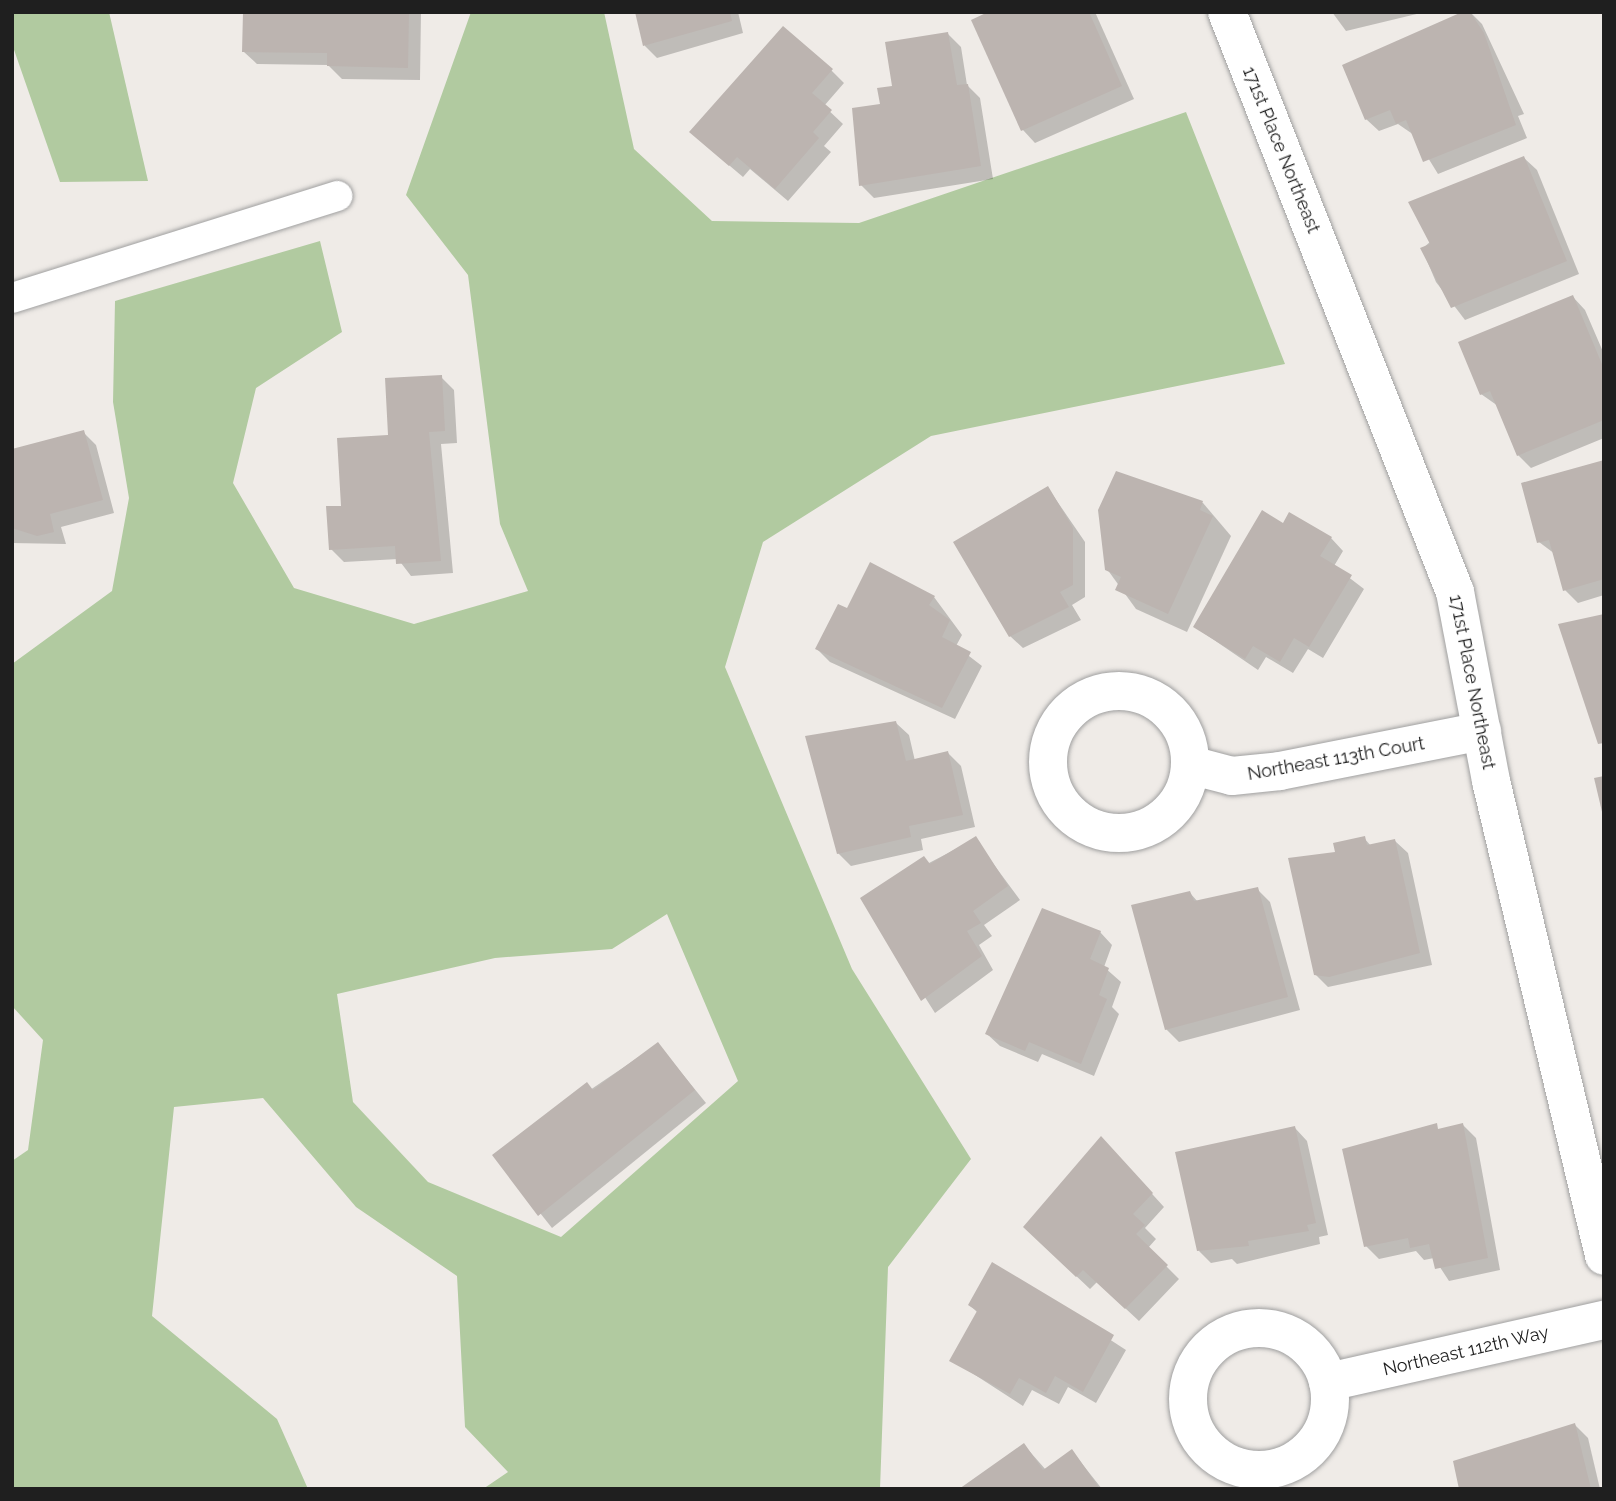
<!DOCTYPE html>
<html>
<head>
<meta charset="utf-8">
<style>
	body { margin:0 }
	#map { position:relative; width:1616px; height:1501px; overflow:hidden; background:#efebe7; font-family:Raleway,sans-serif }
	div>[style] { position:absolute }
	.forest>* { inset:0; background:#b1caa0 }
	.shadow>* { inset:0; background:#0003 }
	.building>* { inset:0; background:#bcb4b0 }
	.roads { filter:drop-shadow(0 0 2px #a0a0a0) drop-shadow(0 0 2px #a0a0a0) }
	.service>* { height:30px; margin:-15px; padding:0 15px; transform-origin:15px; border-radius:15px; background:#fff }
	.minor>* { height:38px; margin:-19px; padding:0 19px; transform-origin:19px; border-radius:19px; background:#fff }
	.minor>.ring { margin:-19px; padding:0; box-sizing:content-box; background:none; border:38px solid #fff; border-radius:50% }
	span { translate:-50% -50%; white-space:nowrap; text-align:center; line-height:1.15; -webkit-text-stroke:6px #fff; paint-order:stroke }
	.street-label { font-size:18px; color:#1f1f1f }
	.frame { position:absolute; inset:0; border:14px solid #1f1f1f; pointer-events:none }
</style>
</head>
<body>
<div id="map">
	<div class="forest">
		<div style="clip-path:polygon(12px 12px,109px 12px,148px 181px,60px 182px,12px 44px)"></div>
		<div style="clip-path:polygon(evenodd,471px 12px,604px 12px,634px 149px,712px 221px,859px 223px,1186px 112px,1285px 364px,931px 436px,763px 542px,725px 667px,852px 969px,971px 1159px,888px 1267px,880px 1489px,483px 1489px,508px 1472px,465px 1427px,457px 1276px,356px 1207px,263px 1098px,174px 1107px,152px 1316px,277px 1419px,308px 1489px,12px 1489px,12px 1161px,28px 1150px,43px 1040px,12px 1006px,12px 664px,112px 591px,129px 498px,113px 402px,115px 301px,320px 241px,342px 332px,256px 388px,233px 483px,294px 588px,414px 624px,528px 591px,500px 524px,468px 275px,406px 195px,471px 12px,667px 914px,738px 1081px,561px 1237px,428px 1182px,353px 1102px,337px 994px,495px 958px,612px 949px,667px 914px)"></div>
	</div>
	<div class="shadow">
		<div style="clip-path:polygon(245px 12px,421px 12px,420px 80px,342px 79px,328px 65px,257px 64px,244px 52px)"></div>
		<div style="clip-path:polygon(638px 12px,738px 12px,743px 33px,657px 58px,645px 46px)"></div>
		<div style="clip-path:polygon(999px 12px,1095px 12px,1134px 99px,1035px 143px,1023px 130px)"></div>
		<div style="clip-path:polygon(1332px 12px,1425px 12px,1346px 31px)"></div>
		<div style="clip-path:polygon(1470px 12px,1482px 24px,1524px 114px,1518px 116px,1527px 138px,1438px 174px,1414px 135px,1398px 124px,1379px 131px,1366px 119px)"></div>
		<div style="clip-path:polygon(948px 34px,961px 47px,967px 85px,980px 98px,993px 179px,874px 198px,861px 185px,894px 87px)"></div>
		<div style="clip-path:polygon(831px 70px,844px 83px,824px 106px,843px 124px,824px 146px,831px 152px,788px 201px,750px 169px,743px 177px,704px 144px)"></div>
		<div style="clip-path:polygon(1524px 158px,1537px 170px,1579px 274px,1465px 320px,1436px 282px,1422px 249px)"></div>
		<div style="clip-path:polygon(1573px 297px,1585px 310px,1604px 354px,1604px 438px,1531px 468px,1518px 455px,1498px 406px,1481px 394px)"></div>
		<div style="clip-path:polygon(441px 377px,454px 390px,457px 443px,441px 444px,453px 573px,411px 576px,398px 559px,344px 562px,331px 549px,343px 507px,390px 437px)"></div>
		<div style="clip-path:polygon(83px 432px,96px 445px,114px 513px,61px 527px,66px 544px,12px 543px,12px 451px)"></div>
		<div style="clip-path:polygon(1604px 462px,1604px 595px,1578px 603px,1565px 590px,1555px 554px,1539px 542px)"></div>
		<div style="clip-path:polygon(1117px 473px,1203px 503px,1231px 536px,1187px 632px,1136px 609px,1107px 569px)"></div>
		<div style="clip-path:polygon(1048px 488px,1085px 542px,1085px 597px,1072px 605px,1081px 620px,1023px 648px,1010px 636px)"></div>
		<div style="clip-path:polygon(1283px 525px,1331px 538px,1343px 551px,1334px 566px,1364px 589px,1323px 658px,1308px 649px,1293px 673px,1266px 657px,1258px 670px,1195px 627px)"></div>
		<div style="clip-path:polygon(934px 597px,962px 635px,956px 646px,982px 666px,955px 719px,830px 662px,817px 649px,848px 610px)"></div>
		<div style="clip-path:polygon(896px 723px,909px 735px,915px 761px,948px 753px,961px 766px,975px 827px,921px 839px,923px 850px,851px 866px,838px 853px)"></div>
		<div style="clip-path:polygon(1364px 838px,1371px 846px,1395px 841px,1408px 853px,1432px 965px,1328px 987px,1315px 974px,1337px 853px)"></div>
		<div style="clip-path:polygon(975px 839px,1020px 900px,984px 925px,992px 936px,979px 945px,993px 970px,935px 1013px,862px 898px)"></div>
		<div style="clip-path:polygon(1257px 889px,1270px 902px,1300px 1010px,1179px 1042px,1166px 1029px,1190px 893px,1198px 902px)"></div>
		<div style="clip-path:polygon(1100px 932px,1112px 945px,1104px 967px,1121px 982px,1112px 1007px,1119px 1014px,1094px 1076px,1042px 1054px,1038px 1062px,1000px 1046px,987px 1034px)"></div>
		<div style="clip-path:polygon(658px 1044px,706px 1103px,552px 1228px,494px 1155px)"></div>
		<div style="clip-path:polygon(1463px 1125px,1476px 1138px,1500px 1270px,1449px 1281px,1434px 1258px,1424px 1260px,1416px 1251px,1379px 1259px,1366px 1246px,1344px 1150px)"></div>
		<div style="clip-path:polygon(1295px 1128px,1307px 1141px,1328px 1235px,1319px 1237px,1320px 1244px,1237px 1264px,1232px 1259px,1211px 1263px,1199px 1251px)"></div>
		<div style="clip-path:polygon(1113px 1151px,1164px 1207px,1145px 1228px,1156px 1239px,1148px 1248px,1179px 1279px,1139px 1321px,1097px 1282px,1090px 1289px,1038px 1240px)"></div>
		<div style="clip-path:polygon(993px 1264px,1126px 1350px,1096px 1403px,1068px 1387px,1059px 1404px,1032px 1390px,1023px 1406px,952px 1360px,978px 1313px,970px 1305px)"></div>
		<div style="clip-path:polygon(1575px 1425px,1588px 1438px,1600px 1489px,1461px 1489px)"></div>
		<div style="clip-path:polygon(1024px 1445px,1046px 1470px,1072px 1451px,1102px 1489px,962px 1489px)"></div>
	</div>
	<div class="building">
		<div style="clip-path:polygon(243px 12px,409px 12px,408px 68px,327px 66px,327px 53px,242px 52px)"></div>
		<div style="clip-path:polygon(635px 12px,730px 12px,732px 21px,643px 46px)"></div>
		<div style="clip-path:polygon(988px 12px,1089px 12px,1122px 86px,1021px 131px,971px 20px)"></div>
		<div style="clip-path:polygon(1462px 12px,1470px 12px,1484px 33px,1516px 125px,1423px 162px,1406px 120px,1396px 124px,1390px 110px,1365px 120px,1342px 65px)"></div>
		<div style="clip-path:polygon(783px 26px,833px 69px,812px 93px,832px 110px,813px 132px,819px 138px,775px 189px,737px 157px,729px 166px,689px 132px)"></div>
		<div style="clip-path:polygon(948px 32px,957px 85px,968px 84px,981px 166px,859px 186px,852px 108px,880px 104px,877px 88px,892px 86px,885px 42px)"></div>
		<div style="clip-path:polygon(1524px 156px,1567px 261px,1451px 308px,1420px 248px,1430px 244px,1408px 202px)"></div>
		<div style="clip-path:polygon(1573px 295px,1604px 369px,1604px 420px,1517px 456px,1490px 391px,1480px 395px,1458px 342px)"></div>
		<div style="clip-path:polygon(442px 375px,445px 431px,429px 432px,441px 561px,396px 564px,395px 546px,329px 550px,326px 506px,341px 506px,337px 438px,388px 435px,385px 378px)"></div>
		<div style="clip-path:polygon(84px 430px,103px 500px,50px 514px,54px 532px,37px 536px,12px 528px,12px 449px)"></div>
		<div style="clip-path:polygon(1604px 460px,1604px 579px,1563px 591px,1549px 540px,1537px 543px,1521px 483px)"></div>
		<div style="clip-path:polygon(1116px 471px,1203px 501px,1200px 510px,1213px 516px,1168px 614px,1115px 590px,1121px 577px,1105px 570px,1098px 510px)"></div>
		<div style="clip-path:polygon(1048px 486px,1073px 528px,1073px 585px,1060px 592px,1069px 607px,1009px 637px,953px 542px)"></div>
		<div style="clip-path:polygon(1262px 510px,1283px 523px,1289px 512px,1332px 537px,1320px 556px,1352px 575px,1309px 647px,1294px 638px,1280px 662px,1253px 646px,1245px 659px,1193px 627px)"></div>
		<div style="clip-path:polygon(870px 562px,935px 596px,929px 605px,950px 620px,942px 637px,971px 652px,942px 708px,815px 649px,838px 604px,847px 608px)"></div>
		<div style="clip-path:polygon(1604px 614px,1604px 743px,1598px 744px,1558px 624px)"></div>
		<div style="clip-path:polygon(896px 721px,906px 761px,948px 751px,963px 815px,909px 826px,911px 837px,837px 854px,805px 736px)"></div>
		<div style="clip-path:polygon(1604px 776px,1604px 816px,1603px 816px,1594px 778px)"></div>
		<div style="clip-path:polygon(976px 836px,1008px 886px,973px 911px,981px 923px,967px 931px,982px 956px,921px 1001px,860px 898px,924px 856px,930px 864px)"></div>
		<div style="clip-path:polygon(1365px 836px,1367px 845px,1395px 839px,1420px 953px,1329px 977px,1314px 975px,1288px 858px,1335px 852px,1333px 843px)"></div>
		<div style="clip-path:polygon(1258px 887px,1288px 997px,1165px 1030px,1131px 905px,1190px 891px,1194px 901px)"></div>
		<div style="clip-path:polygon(1042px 908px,1101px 931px,1090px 959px,1109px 968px,1099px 995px,1107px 999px,1081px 1064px,1029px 1042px,1025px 1051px,985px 1034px)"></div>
		<div style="clip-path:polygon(658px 1042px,695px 1090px,538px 1216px,492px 1155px,587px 1082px,593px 1090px)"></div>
		<div style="clip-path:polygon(1437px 1123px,1438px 1129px,1463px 1123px,1488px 1258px,1435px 1269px,1429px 1244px,1410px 1248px,1408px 1238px,1364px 1247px,1342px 1149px)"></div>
		<div style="clip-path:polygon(1295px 1126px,1316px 1223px,1307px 1225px,1309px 1231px,1248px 1241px,1249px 1246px,1197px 1251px,1175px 1152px)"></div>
		<div style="clip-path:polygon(1101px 1136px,1153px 1193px,1133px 1214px,1145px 1225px,1136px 1234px,1168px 1265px,1125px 1309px,1083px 1270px,1076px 1277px,1023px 1227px)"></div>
		<div style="clip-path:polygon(992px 1262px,1114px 1335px,1083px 1392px,1055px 1376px,1046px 1393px,1019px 1378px,1010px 1394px,949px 1361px,977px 1311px,968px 1305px)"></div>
		<div style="clip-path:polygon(1575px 1423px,1591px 1489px,1459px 1489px,1453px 1461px)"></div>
		<div style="clip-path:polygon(1024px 1443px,1043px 1470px,1072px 1449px,1100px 1489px,959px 1489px)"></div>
	</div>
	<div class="roads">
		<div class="service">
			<div style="left:12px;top:298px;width:341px;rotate:-17.4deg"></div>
		</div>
		<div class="minor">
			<div style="left:1227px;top:12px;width:623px;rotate:68.54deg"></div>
			<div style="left:1455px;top:592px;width:192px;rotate:79.2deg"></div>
			<div style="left:1491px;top:781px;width:488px;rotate:76.6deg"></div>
			<div class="ring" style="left:1048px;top:691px;width:104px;height:104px"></div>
			<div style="left:1190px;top:765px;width:43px;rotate:14.7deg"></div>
			<div style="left:1232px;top:776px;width:48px;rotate:-5.9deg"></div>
			<div style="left:1280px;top:771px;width:206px;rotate:-11.2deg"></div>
			<div class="ring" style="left:1188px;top:1328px;width:104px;height:104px"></div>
			<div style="left:1328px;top:1382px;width:283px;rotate:-12.7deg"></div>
		</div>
	</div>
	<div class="street-label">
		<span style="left:1281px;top:150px;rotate:68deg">171st Place Northeast</span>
		<span style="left:1472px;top:682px;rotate:79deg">171st Place Northeast</span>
		<span style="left:1336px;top:759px;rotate:-10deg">Northeast 113th Court</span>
		<span style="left:1466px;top:1351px;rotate:-13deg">Northeast 112th Way</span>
	</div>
	<div class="frame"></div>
</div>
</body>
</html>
